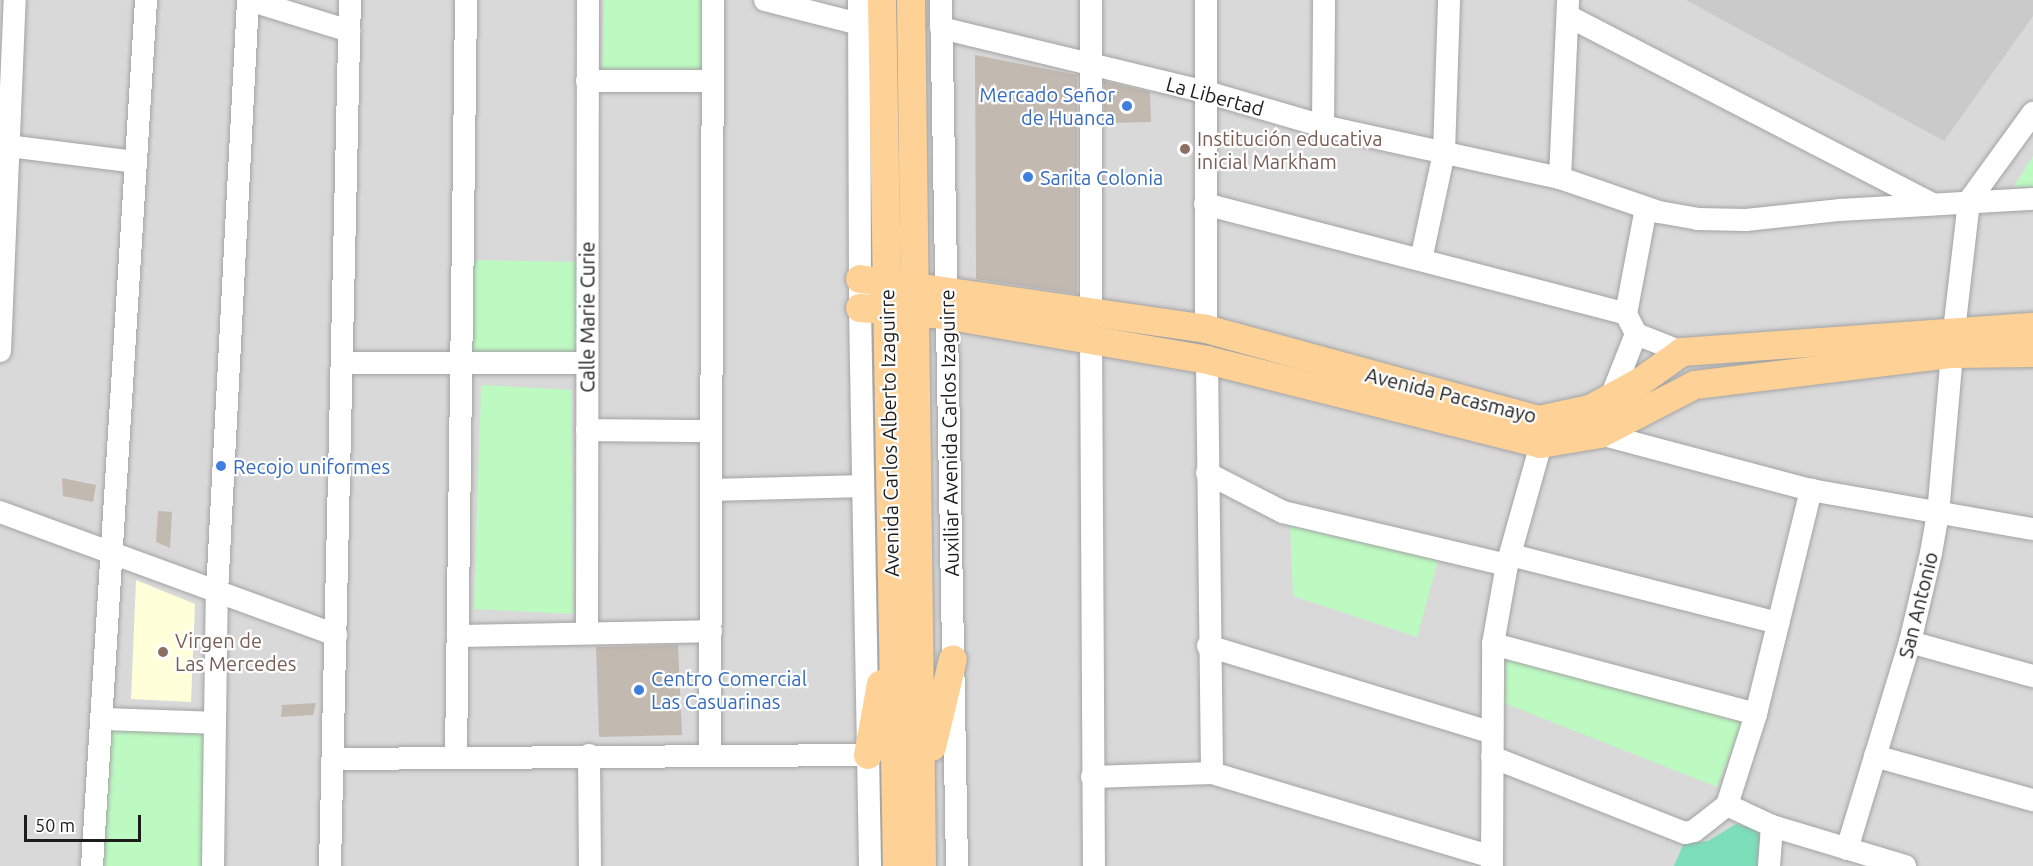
<!DOCTYPE html>
<html>
<head>
<meta charset="utf-8">
<style>
	body { margin:0 }
	#map { position:relative; width:2033px; height:866px; overflow:hidden; background:#eeeae1; font-family:Ubuntu,sans-serif }
	div>[style] { position:absolute }
	.residential>* { inset:0; background:#dad9d9 }
	.education>* { inset:0; background:#ffffd9 }
	.religious>* { inset:0; background:#cacaca }
	.park>* { inset:0; background:#bcfac1 }
	.pitch>* { inset:0; background:#7cdfb9 }
	.building>* { inset:0; background:#c2b9b1 }
	.roads { filter:drop-shadow(0 0 2px #a3a3a3) drop-shadow(0 0 2px #a3a3a3) }
	.minor>* { height:22px; margin:-11px; padding:0 11px; transform-origin:11px; border-radius:11px; background:#fff }
	.major>* { height:28px; margin:-14px; padding:0 14px; transform-origin:14px; border-radius:14px; background:#fed196 }
	.dots>* { width:16px; height:16px; translate:-50% -50%; box-sizing:border-box; border:3px solid #fff; border-radius:50% }
	span { translate:-50% -50%; white-space:nowrap; text-align:center; line-height:1.15; -webkit-text-stroke:4.5px #fff; paint-order:stroke }
	.shop-label { font-size:20px; color:#366cbe }
	.right { translate:-100% -50%; text-align:right }
	.left { translate:0 -50%; text-align:left }
	.street-label { font-size:20px; color:#1c1c1c }
	.education-label { font-size:20px; color:#785e54 }
	.scale { position:absolute; left:24px; top:815px; width:117px; height:27px; box-sizing:border-box; border:3px solid #1c1c1c; border-top:0; padding-left:8px; font-size:18px; line-height:21px; white-space:nowrap; color:#1c1c1c; -webkit-text-stroke:4px #fff; paint-order:stroke }
</style>
</head>
<body>
<div id="map">
	<div class="residential">
		<div style="clip-path:polygon(0 0,2033px 0,2033px 866px,0 866px)"></div>
	</div>
	<div class="education">
		<div style="clip-path:polygon(136px 580px,195px 604px,191px 702px,131px 699px)"></div>
	</div>
	<div class="religious">
		<div style="clip-path:polygon(1686px 0,2033px 0,2033px 16px,1944px 141px)"></div>
	</div>
	<div class="park">
		<div style="clip-path:polygon(604px 0,703px 0,703px 79px,602px 77px)"></div>
		<div style="clip-path:polygon(2033px 156px,2033px 187px,2013px 188px)"></div>
		<div style="clip-path:polygon(469px 260px,583px 262px,583px 357px,467px 358px)"></div>
		<div style="clip-path:polygon(481px 385px,572px 390px,573px 614px,474px 609px)"></div>
		<div style="clip-path:polygon(1290px 522px,1438px 561px,1417px 637px,1293px 596px)"></div>
		<div style="clip-path:polygon(1506px 655px,1744px 719px,1717px 787px,1504px 703px)"></div>
		<div style="clip-path:polygon(108px 725px,208px 729px,207px 866px,99px 866px)"></div>
	</div>
	<div class="pitch">
		<div style="clip-path:polygon(1736px 824px,1762px 831px,1759px 866px,1674px 866px,1684px 843px,1708px 841px)"></div>
	</div>
	<div class="building">
		<div style="clip-path:polygon(975px 55px,1077px 75px,1077px 294px,976px 279px)"></div>
		<div style="clip-path:polygon(1104px 81px,1150px 92px,1151px 122px,1104px 123px)"></div>
		<div style="clip-path:polygon(62px 478px,96px 485px,93px 502px,63px 496px)"></div>
		<div style="clip-path:polygon(158px 511px,172px 512px,170px 548px,156px 542px)"></div>
		<div style="clip-path:polygon(678px 645px,682px 735px,599px 737px,596px 647px)"></div>
		<div style="clip-path:polygon(316px 703px,313px 715px,281px 717px,282px 705px)"></div>
	</div>
	<div class="roads">
		<div class="minor">
			<div style="left:249px;top:0;width:105px;rotate:17.2deg"></div>
			<div style="left:765px;top:0;width:97px;rotate:14.3deg"></div>
			<div style="left:859px;top:0;width:308px;rotate:89.8deg"></div>
			<div style="left:860px;top:308px;width:558px;rotate:88.97deg"></div>
			<div style="left:941px;top:0;width:866px;rotate:88.94deg"></div>
			<div style="left:1206px;top:0;width:329px;rotate:90deg"></div>
			<div style="left:1568px;top:16px;width:410px;rotate:27.3deg"></div>
			<div style="left:941px;top:28px;width:273px;rotate:13.6deg"></div>
			<div style="left:1206px;top:92px;width:122px;rotate:16.2deg"></div>
			<div style="left:1323px;top:126px;width:243px;rotate:12.4deg"></div>
			<div style="left:1560px;top:178px;width:105px;rotate:19deg"></div>
			<div style="left:1659px;top:212px;width:39px;rotate:10deg"></div>
			<div style="left:1697px;top:219px;width:49px;rotate:1.2deg"></div>
			<div style="left:1746px;top:220px;width:95px;rotate:-6.1deg"></div>
			<div style="left:1840px;top:210px;width:193px;rotate:-3.3deg"></div>
			<div style="left:587px;top:81px;width:125px"></div>
			<div style="left:1323px;top:126px;width:126px;rotate:-89.5deg"></div>
			<div style="left:0;top:145px;width:137px;rotate:7.1deg"></div>
			<div style="left:1560px;top:178px;width:178px;rotate:-87.4deg"></div>
			<div style="left:1205px;top:204px;width:435px;rotate:14.6deg"></div>
			<div style="left:1646px;top:208px;width:108px;rotate:100.7deg"></div>
			<div style="left:1626px;top:314px;width:22px;rotate:63deg"></div>
			<div style="left:1636px;top:334px;width:49px;rotate:21.4deg"></div>
			<div style="left:1421px;top:260px;width:109px;rotate:-77.9deg"></div>
			<div style="left:1444px;top:153px;width:153px;rotate:-88.1deg"></div>
			<div style="left:1091px;top:311px;width:311px;rotate:-90deg"></div>
			<div style="left:1954px;top:331px;width:131px;rotate:-83.4deg"></div>
			<div style="left:1969px;top:201px;width:109px;rotate:-54deg"></div>
			<div style="left:1091px;top:337px;width:529px;rotate:89.68deg"></div>
			<div style="left:0;top:351px;width:351px;rotate:-87.6deg"></div>
			<div style="left:1207px;top:360px;width:413px;rotate:89.3deg"></div>
			<div style="left:342px;top:363px;width:245px"></div>
			<div style="left:1611px;top:397px;width:68px;rotate:-68.4deg"></div>
			<div style="left:587px;top:430px;width:124px;rotate:0.5deg"></div>
			<div style="left:1600px;top:434px;width:218px;rotate:14.9deg"></div>
			<div style="left:1811px;top:490px;width:225px;rotate:10deg"></div>
			<div style="left:1207px;top:473px;width:85px;rotate:27.2deg"></div>
			<div style="left:1283px;top:512px;width:230px;rotate:13.3deg"></div>
			<div style="left:711px;top:490px;width:152px;rotate:-1.5deg"></div>
			<div style="left:0;top:512px;width:358px;rotate:20.1deg"></div>
			<div style="left:1511px;top:555px;width:276px;rotate:14.3deg"></div>
			<div style="left:587px;top:633px;width:633px;rotate:-89.91deg"></div>
			<div style="left:458px;top:636px;width:253px;rotate:-1.1deg"></div>
			<div style="left:1910px;top:642px;width:128px;rotate:15.5deg"></div>
			<div style="left:1493px;top:644px;width:272px;rotate:14.9deg"></div>
			<div style="left:1208px;top:646px;width:297px;rotate:17deg"></div>
			<div style="left:101px;top:719px;width:114px;rotate:2deg"></div>
			<div style="left:710px;top:753px;width:753px;rotate:-89.77deg"></div>
			<div style="left:589px;top:755px;width:111px;rotate:89.5deg"></div>
			<div style="left:1875px;top:756px;width:164px;rotate:15.6deg"></div>
			<div style="left:456px;top:757px;width:757px;rotate:-89.24deg"></div>
			<div style="left:1492px;top:757px;width:207px;rotate:21.5deg"></div>
			<div style="left:1685px;top:833px;width:9px;rotate:-13deg"></div>
			<div style="left:1694px;top:831px;width:42px;rotate:-38.2deg"></div>
			<div style="left:1727px;top:805px;width:96px;rotate:-72.3deg"></div>
			<div style="left:1756px;top:714px;width:231px;rotate:-76.2deg"></div>
			<div style="left:333px;top:759px;width:535px;rotate:-0.43deg"></div>
			<div style="left:1092px;top:777px;width:120px;rotate:-1.9deg"></div>
			<div style="left:1212px;top:773px;width:292px;rotate:16.7deg"></div>
			<div style="left:1727px;top:805px;width:50px;rotate:25deg"></div>
			<div style="left:1772px;top:826px;width:139px;rotate:16.7deg"></div>
			<div style="left:1847px;top:849px;width:216px;rotate:-73.1deg"></div>
			<div style="left:1910px;top:642px;width:91px;rotate:-76.7deg"></div>
			<div style="left:1931px;top:553px;width:40px;rotate:-80deg"></div>
			<div style="left:1938px;top:514px;width:161px;rotate:-85deg"></div>
			<div style="left:92px;top:866px;width:868px;rotate:-86.43deg"></div>
			<div style="left:213px;top:866px;width:274px;rotate:-89.2deg"></div>
			<div style="left:217px;top:592px;width:593px;rotate:-87deg"></div>
			<div style="left:330px;top:866px;width:866px;rotate:-88.68deg"></div>
			<div style="left:1492px;top:866px;width:222px;rotate:-89.7deg"></div>
			<div style="left:1493px;top:644px;width:80px;rotate:-80deg"></div>
			<div style="left:1507px;top:565px;width:126px;rotate:-74.3deg"></div>
			<div style="left:1769px;top:866px;width:40px;rotate:-85.7deg"></div>
		</div>
		<div class="major">
			<div style="left:882px;top:0;width:866px;rotate:89.01deg"></div>
			<div style="left:911px;top:0;width:866px;rotate:89.27deg"></div>
			<div style="left:860px;top:279px;width:350px;rotate:8.2deg"></div>
			<div style="left:1206px;top:329px;width:345px;rotate:15.3deg"></div>
			<div style="left:1539px;top:420px;width:52px;rotate:-12.2deg"></div>
			<div style="left:1590px;top:409px;width:57px;rotate:-28.4deg"></div>
			<div style="left:1640px;top:382px;width:52px;rotate:-35.5deg"></div>
			<div style="left:1682px;top:352px;width:352px;rotate:-4.1deg"></div>
			<div style="left:860px;top:308px;width:85px;rotate:4.7deg"></div>
			<div style="left:945px;top:315px;width:266px;rotate:9.7deg"></div>
			<div style="left:1207px;top:360px;width:344px;rotate:14.1deg"></div>
			<div style="left:1541px;top:444px;width:60px;rotate:-9.6deg"></div>
			<div style="left:1600px;top:434px;width:107px;rotate:-27.3deg"></div>
			<div style="left:1695px;top:385px;width:259px;rotate:-6.9deg"></div>
			<div style="left:1952px;top:354px;width:81px;rotate:-0.7deg"></div>
			<div style="left:932px;top:747px;width:90px;rotate:-76.6deg"></div>
			<div style="left:868px;top:755px;width:72px;rotate:-79.6deg"></div>
		</div>
	</div>
	<div class="dots">
		<div style="left:1127px;top:106px;background:#3f7fe0"></div>
		<div style="left:1185px;top:149px;background:#8d6e63"></div>
		<div style="left:1028px;top:177px;background:#3f7fe0"></div>
		<div style="left:221px;top:466px;background:#3f7fe0"></div>
		<div style="left:163px;top:652px;background:#8d6e63"></div>
		<div style="left:639px;top:690px;background:#3f7fe0"></div>
	</div>
	<div class="shop-label">
		<span class="right" style="left:1115px;top:106px">Mercado Señor<br>de Huanca</span>
		<span class="left" style="left:1040px;top:177px">Sarita Colonia</span>
		<span class="left" style="left:233px;top:466px">Recojo uniformes</span>
		<span class="left" style="left:651px;top:690px">Centro Comercial<br>Las Casuarinas</span>
	</div>
	<div class="street-label">
		<span style="left:1215px;top:96px;rotate:15deg">La Libertad</span>
		<span style="left:587px;top:317px;rotate:-90deg">Calle Marie Curie</span>
		<span style="left:1451px;top:395px;rotate:14deg">Avenida Pacasmayo</span>
		<span style="left:889px;top:433px;rotate:-91deg">Avenida Carlos Alberto Izaguirre</span>
		<span style="left:949px;top:433px;rotate:-91deg">Auxiliar Avenida Carlos Izaguirre</span>
		<span style="left:1918px;top:605px;rotate:-76deg">San Antonio</span>
	</div>
	<div class="education-label">
		<span class="left" style="left:1197px;top:150px">Institución educativa<br>inicial Markham</span>
		<span class="left" style="left:175px;top:652px">Virgen de<br>Las Mercedes</span>
	</div>
	<div class="scale">50 m</div>
</div>
</body>
</html>
